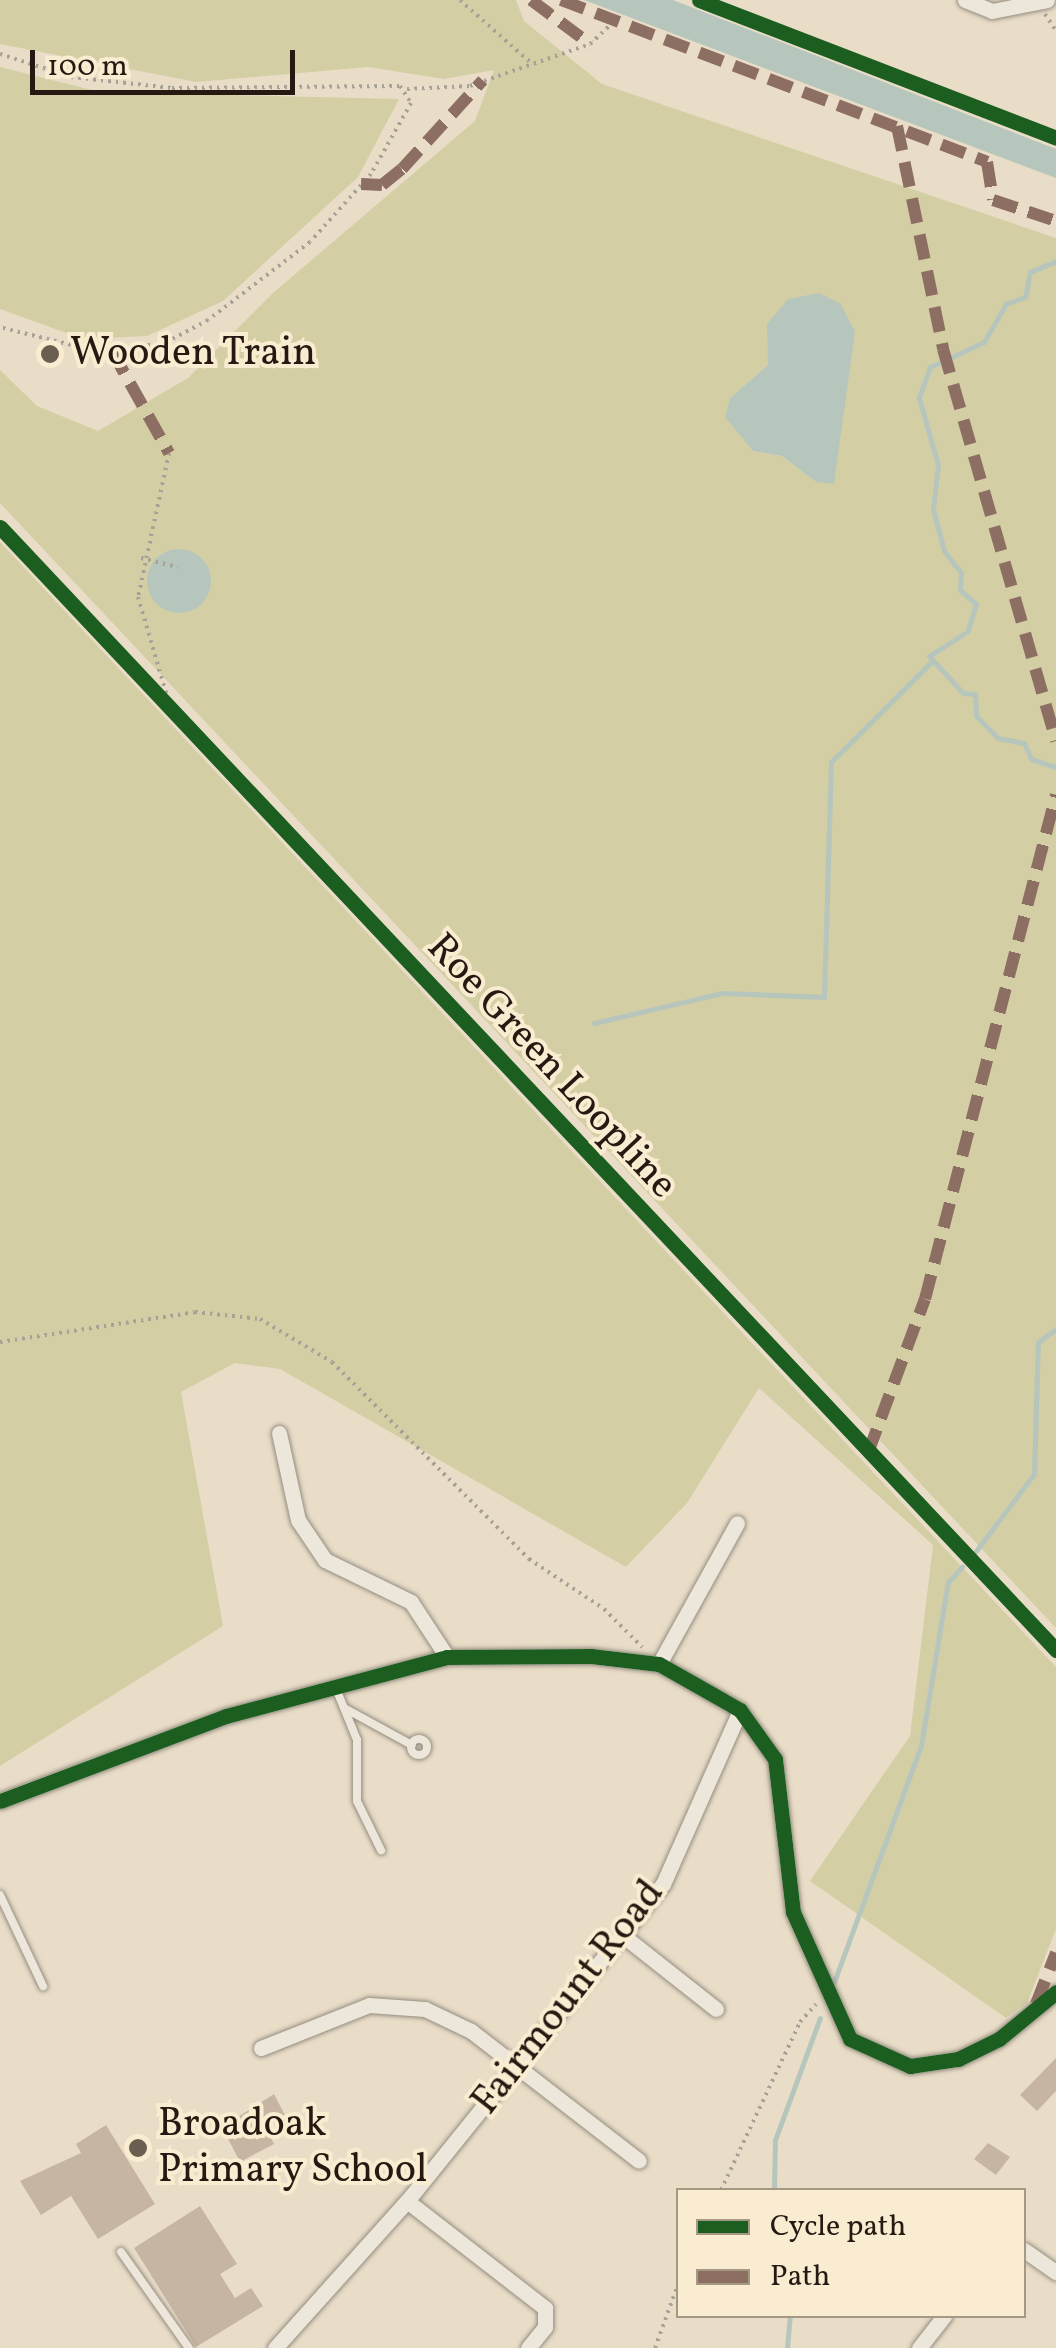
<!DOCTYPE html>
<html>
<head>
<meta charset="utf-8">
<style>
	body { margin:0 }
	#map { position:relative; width:1056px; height:2348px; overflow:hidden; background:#e9ddc7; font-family:Vollkorn,serif }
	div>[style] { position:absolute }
	.green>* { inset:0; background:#d4cea5 }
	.water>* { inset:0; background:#b6c6bc }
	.round { border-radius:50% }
	.stream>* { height:5px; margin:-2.5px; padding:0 2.5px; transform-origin:2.5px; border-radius:2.5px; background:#b6c6bc }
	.building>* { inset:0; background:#c6b5a2 }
	.path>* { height:4px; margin-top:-2px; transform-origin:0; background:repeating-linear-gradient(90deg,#a7a197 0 2.5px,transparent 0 7.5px) }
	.roads { filter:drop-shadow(0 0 2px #958d80) drop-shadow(0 0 2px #958d80) }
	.service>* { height:8px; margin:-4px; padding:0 4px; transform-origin:4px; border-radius:4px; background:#ece6db }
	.service>.ring { margin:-4px; padding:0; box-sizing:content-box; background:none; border:8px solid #ece6db; border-radius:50% }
	.minor>* { height:15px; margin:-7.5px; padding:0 7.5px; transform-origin:7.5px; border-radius:7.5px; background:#ece6db }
	.quiet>* { height:12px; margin-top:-6px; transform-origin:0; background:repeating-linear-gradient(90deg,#8d6e63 0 25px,transparent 0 37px) }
	.cycleway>* { height:15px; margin:-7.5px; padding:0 7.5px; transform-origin:7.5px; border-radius:7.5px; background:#1b5e20 }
	.dots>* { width:28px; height:28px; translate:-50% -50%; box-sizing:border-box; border:5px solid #faecd1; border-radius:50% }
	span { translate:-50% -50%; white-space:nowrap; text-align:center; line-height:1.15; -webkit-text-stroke:8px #faecd1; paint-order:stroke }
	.poi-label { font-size:40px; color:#261912 }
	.left { translate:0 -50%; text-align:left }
	.street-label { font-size:40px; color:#261912 }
	.legend { position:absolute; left:676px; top:2188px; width:350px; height:130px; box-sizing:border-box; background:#faecd1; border:2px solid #a59885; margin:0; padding:12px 18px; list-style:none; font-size:30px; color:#261912 }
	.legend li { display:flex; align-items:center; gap:20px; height:50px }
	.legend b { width:50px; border:2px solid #a59885 }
	.scale { position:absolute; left:30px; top:50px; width:265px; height:45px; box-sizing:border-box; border:5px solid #261912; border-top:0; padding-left:12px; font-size:30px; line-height:35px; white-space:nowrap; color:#261912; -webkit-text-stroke:8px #faecd1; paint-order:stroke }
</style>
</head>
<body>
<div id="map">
	<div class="green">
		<div style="clip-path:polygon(evenodd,0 0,516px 0,524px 21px,602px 84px,1056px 238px,1056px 1628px,0 503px,0 370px,37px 406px,98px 431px,188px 378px,273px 293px,475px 121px,494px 70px,444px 79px,368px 67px,196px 82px,0 44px,0 0,855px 332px,816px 482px,782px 456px,753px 451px,730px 398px,768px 365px,855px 332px)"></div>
		<div style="clip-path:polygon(0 67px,100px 92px,399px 99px,358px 177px,223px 301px,147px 336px,83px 339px,0 309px)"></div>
		<div style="clip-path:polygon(0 542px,1056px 1667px,1056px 1929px,1027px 2003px,1006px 2018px,810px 1881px,910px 1736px,933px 1545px,759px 1388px,687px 1503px,626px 1567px,280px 1369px,235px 1363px,181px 1392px,223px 1626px,0 1766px)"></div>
	</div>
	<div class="water">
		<div style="clip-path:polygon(584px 0,673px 0,1056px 149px,1056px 178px)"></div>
		<div style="clip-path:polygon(819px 293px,841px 304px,855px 332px,834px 484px,816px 482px,782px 456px,753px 451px,725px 417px,730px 398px,768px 365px,767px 324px,788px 299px)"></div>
		<div class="round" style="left:147px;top:549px;width:64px;height:64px"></div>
	</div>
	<div class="stream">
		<div style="left:1056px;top:261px;width:28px;rotate:157deg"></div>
		<div style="left:1030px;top:272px;width:25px;rotate:101deg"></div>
		<div style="left:1025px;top:297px;width:20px;rotate:160deg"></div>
		<div style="left:1006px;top:304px;width:44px;rotate:120.1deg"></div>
		<div style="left:984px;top:342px;width:60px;rotate:155.2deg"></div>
		<div style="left:930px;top:367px;width:33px;rotate:110deg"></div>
		<div style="left:919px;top:398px;width:70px;rotate:74.2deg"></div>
		<div style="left:938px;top:465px;width:44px;rotate:96.5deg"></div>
		<div style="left:933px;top:509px;width:43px;rotate:75.3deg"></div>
		<div style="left:944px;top:551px;width:28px;rotate:52deg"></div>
		<div style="left:961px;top:573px;width:17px;rotate:93deg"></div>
		<div style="left:960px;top:590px;width:21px;rotate:41deg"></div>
		<div style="left:976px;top:604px;width:28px;rotate:107deg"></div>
		<div style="left:968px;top:631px;width:46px;rotate:147.3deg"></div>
		<div style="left:929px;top:656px;width:50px;rotate:47.4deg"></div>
		<div style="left:963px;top:693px;width:12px;rotate:5deg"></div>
		<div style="left:975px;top:694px;width:22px;rotate:87deg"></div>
		<div style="left:976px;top:716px;width:31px;rotate:45deg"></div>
		<div style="left:998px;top:738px;width:26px;rotate:11deg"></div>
		<div style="left:1024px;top:743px;width:17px;rotate:66deg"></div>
		<div style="left:1031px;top:759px;width:26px;rotate:18deg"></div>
		<div style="left:594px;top:1023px;width:131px;rotate:-13.2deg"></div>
		<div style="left:722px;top:993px;width:102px;rotate:2.2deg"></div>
		<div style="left:824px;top:997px;width:235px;rotate:-88.3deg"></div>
		<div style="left:831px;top:762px;width:143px;rotate:-45deg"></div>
		<div style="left:976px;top:1551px;width:96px;rotate:-53deg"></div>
		<div style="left:1034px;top:1474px;width:132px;rotate:-88.3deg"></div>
		<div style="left:1038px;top:1342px;width:22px;rotate:-36deg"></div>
		<div style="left:834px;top:1982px;width:252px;rotate:-69.8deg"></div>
		<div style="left:921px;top:1746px;width:166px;rotate:-80.7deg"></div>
		<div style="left:948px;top:1582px;width:21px;rotate:-47deg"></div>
		<div style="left:774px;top:2190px;width:50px;rotate:-88.9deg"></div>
		<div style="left:775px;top:2140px;width:130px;rotate:-69.8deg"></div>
		<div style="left:787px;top:2348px;width:32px;rotate:-85deg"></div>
	</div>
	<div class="building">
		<div style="clip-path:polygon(1056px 2058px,1056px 2091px,1037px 2111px,1020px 2095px)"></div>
		<div style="clip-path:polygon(274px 2094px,286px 2117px,266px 2127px,274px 2144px,240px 2162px,222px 2127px)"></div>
		<div style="clip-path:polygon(106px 2125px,155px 2204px,98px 2239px,71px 2196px,41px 2215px,20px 2181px,81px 2153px,76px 2144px)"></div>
		<div style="clip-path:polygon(988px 2143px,1010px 2157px,996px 2175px,974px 2159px)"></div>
		<div style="clip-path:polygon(200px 2206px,237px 2264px,220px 2274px,235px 2298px,251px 2288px,263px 2306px,196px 2347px,134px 2248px)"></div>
	</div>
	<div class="path">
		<div style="left:460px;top:0;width:95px;rotate:41.6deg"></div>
		<div style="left:1045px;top:14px;width:20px;rotate:57deg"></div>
		<div style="left:0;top:54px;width:75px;rotate:17.9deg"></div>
		<div style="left:71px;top:77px;width:102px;rotate:6.2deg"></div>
		<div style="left:172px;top:88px;width:228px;rotate:-0.5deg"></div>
		<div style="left:400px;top:86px;width:20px;rotate:57deg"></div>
		<div style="left:411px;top:103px;width:81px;rotate:119.4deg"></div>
		<div style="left:371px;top:174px;width:91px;rotate:131.9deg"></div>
		<div style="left:310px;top:242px;width:128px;rotate:142.6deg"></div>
		<div style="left:208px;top:320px;width:49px;rotate:151.9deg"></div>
		<div style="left:165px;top:343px;width:66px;rotate:172.1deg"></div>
		<div style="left:100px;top:352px;width:103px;rotate:-166deg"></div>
		<div style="left:407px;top:89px;width:63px;rotate:-2.7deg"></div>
		<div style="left:470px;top:86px;width:127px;rotate:-19.3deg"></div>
		<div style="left:590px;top:44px;width:34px;rotate:-43deg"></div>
		<div style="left:169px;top:453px;width:147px;rotate:102.1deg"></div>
		<div style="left:138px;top:597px;width:118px;rotate:73.7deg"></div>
		<div style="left:141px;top:558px;width:38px;rotate:14deg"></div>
		<div style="left:0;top:1342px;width:197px;rotate:-8.7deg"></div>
		<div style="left:195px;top:1312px;width:65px;rotate:6.1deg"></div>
		<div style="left:260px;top:1319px;width:84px;rotate:30.8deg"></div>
		<div style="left:332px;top:1362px;width:279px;rotate:45deg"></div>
		<div style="left:529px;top:1559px;width:90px;rotate:33.7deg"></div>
		<div style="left:604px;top:1609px;width:54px;rotate:45deg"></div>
		<div style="left:721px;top:2190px;width:186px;rotate:-64.8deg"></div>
		<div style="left:800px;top:2022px;width:24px;rotate:-48deg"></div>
		<div style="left:655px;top:2348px;width:68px;rotate:-70.2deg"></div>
	</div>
	<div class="roads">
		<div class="service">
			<div style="left:335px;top:1686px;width:58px;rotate:67.8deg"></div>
			<div style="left:357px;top:1740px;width:61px;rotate:90deg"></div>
			<div style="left:357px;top:1801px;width:55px;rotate:63.9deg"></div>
			<div style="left:346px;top:1709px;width:75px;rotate:28.6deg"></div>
			<div class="ring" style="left:411px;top:1739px;width:8px;height:8px"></div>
			<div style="left:0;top:1895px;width:101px;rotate:64.7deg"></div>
			<div style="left:121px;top:2252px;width:118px;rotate:54.7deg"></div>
		</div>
		<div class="minor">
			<div style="left:965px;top:0;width:29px;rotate:22deg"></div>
			<div style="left:992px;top:11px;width:56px;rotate:-11.3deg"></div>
			<div style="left:279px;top:1433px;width:89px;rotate:77.7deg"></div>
			<div style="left:298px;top:1520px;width:48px;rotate:56deg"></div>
			<div style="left:325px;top:1560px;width:96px;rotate:26deg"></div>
			<div style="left:411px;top:1602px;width:66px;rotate:56.8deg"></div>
			<div style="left:659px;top:1664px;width:161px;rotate:-61deg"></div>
			<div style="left:0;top:1801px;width:241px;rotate:-20.6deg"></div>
			<div style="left:226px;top:1716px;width:229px;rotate:-14.9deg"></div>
			<div style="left:447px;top:1657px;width:144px;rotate:-0.4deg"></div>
			<div style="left:591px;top:1656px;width:68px;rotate:6.7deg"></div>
			<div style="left:659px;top:1664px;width:93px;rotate:29.6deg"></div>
			<div style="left:740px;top:1710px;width:60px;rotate:54.5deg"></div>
			<div style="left:775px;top:1759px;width:154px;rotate:83.3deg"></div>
			<div style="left:793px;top:1912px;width:139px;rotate:65.8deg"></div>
			<div style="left:850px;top:2039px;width:66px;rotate:24.2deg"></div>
			<div style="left:910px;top:2066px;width:49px;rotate:-8.3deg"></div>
			<div style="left:958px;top:2059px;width:46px;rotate:-26deg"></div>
			<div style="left:999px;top:2039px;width:74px;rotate:-39.5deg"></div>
			<div style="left:621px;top:1934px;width:121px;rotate:38.3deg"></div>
			<div style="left:261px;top:2048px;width:116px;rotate:-21.7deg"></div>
			<div style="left:369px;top:2005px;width:56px;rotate:4.1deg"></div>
			<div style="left:425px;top:2009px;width:51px;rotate:25.6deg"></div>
			<div style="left:471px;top:2031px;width:212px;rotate:37.7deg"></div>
			<div style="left:407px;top:2201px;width:175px;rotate:37.8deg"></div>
			<div style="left:545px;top:2308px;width:19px;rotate:90deg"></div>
			<div style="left:545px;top:2327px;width:27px;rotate:129deg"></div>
			<div style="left:1024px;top:2250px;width:39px;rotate:35deg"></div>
			<div style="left:275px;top:2348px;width:198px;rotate:-48.1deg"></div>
			<div style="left:407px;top:2201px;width:407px;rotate:-51.1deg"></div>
			<div style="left:663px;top:1884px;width:190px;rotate:-66.1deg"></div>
			<div style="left:919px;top:2348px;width:41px;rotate:-52deg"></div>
		</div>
	</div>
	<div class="quiet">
		<div style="left:531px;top:0;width:74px;rotate:36.7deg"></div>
		<div style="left:561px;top:0;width:456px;rotate:20.8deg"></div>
		<div style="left:987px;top:162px;width:38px;rotate:81deg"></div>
		<div style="left:993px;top:200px;width:66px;rotate:18.4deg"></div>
		<div style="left:897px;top:126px;width:228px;rotate:78.3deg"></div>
		<div style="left:943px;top:349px;width:408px;rotate:73.9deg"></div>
		<div style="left:361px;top:184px;width:21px;rotate:3deg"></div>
		<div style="left:382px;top:185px;width:26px;rotate:-39deg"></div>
		<div style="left:402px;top:169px;width:120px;rotate:-47.7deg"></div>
		<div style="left:112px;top:351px;width:117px;rotate:60.8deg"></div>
		<div style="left:868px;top:1453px;width:164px;rotate:-69.7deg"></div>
		<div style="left:925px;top:1299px;width:521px;rotate:-75.43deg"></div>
		<div style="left:1036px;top:2004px;width:55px;rotate:-68.6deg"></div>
	</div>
	<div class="cycleway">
		<div style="left:699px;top:0;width:383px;rotate:21.1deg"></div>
		<div style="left:0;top:527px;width:1542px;rotate:46.76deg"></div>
		<div style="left:0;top:1801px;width:241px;rotate:-20.6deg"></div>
		<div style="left:226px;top:1716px;width:229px;rotate:-14.9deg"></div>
		<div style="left:447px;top:1657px;width:144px;rotate:-0.4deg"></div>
		<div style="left:591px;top:1656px;width:68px;rotate:6.7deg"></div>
		<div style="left:659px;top:1664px;width:93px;rotate:29.6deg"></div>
		<div style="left:740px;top:1710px;width:60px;rotate:54.5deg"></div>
		<div style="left:775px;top:1759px;width:154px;rotate:83.3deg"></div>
		<div style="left:793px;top:1912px;width:139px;rotate:65.8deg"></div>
		<div style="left:850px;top:2039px;width:66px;rotate:24.2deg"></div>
		<div style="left:910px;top:2066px;width:49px;rotate:-8.3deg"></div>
		<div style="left:958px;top:2059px;width:46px;rotate:-26deg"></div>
		<div style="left:999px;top:2039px;width:74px;rotate:-39.5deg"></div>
	</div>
	<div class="dots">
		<div style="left:50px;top:354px;background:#6a5e51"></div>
		<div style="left:138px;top:2148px;background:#6a5e51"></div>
	</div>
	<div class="poi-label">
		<span class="left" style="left:70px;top:354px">Wooden Train</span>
		<span class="left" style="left:158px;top:2148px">Broadoak<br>Primary School</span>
	</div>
	<div class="street-label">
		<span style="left:551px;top:1067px;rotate:47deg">Roe Green Loopline</span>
		<span style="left:569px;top:1998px;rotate:-52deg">Fairmount Road</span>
	</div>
	<ul class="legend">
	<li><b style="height:12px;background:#1b5e20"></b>Cycle path</li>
	<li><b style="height:12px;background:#8d6e63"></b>Path</li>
	</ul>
	<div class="scale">100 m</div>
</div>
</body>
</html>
